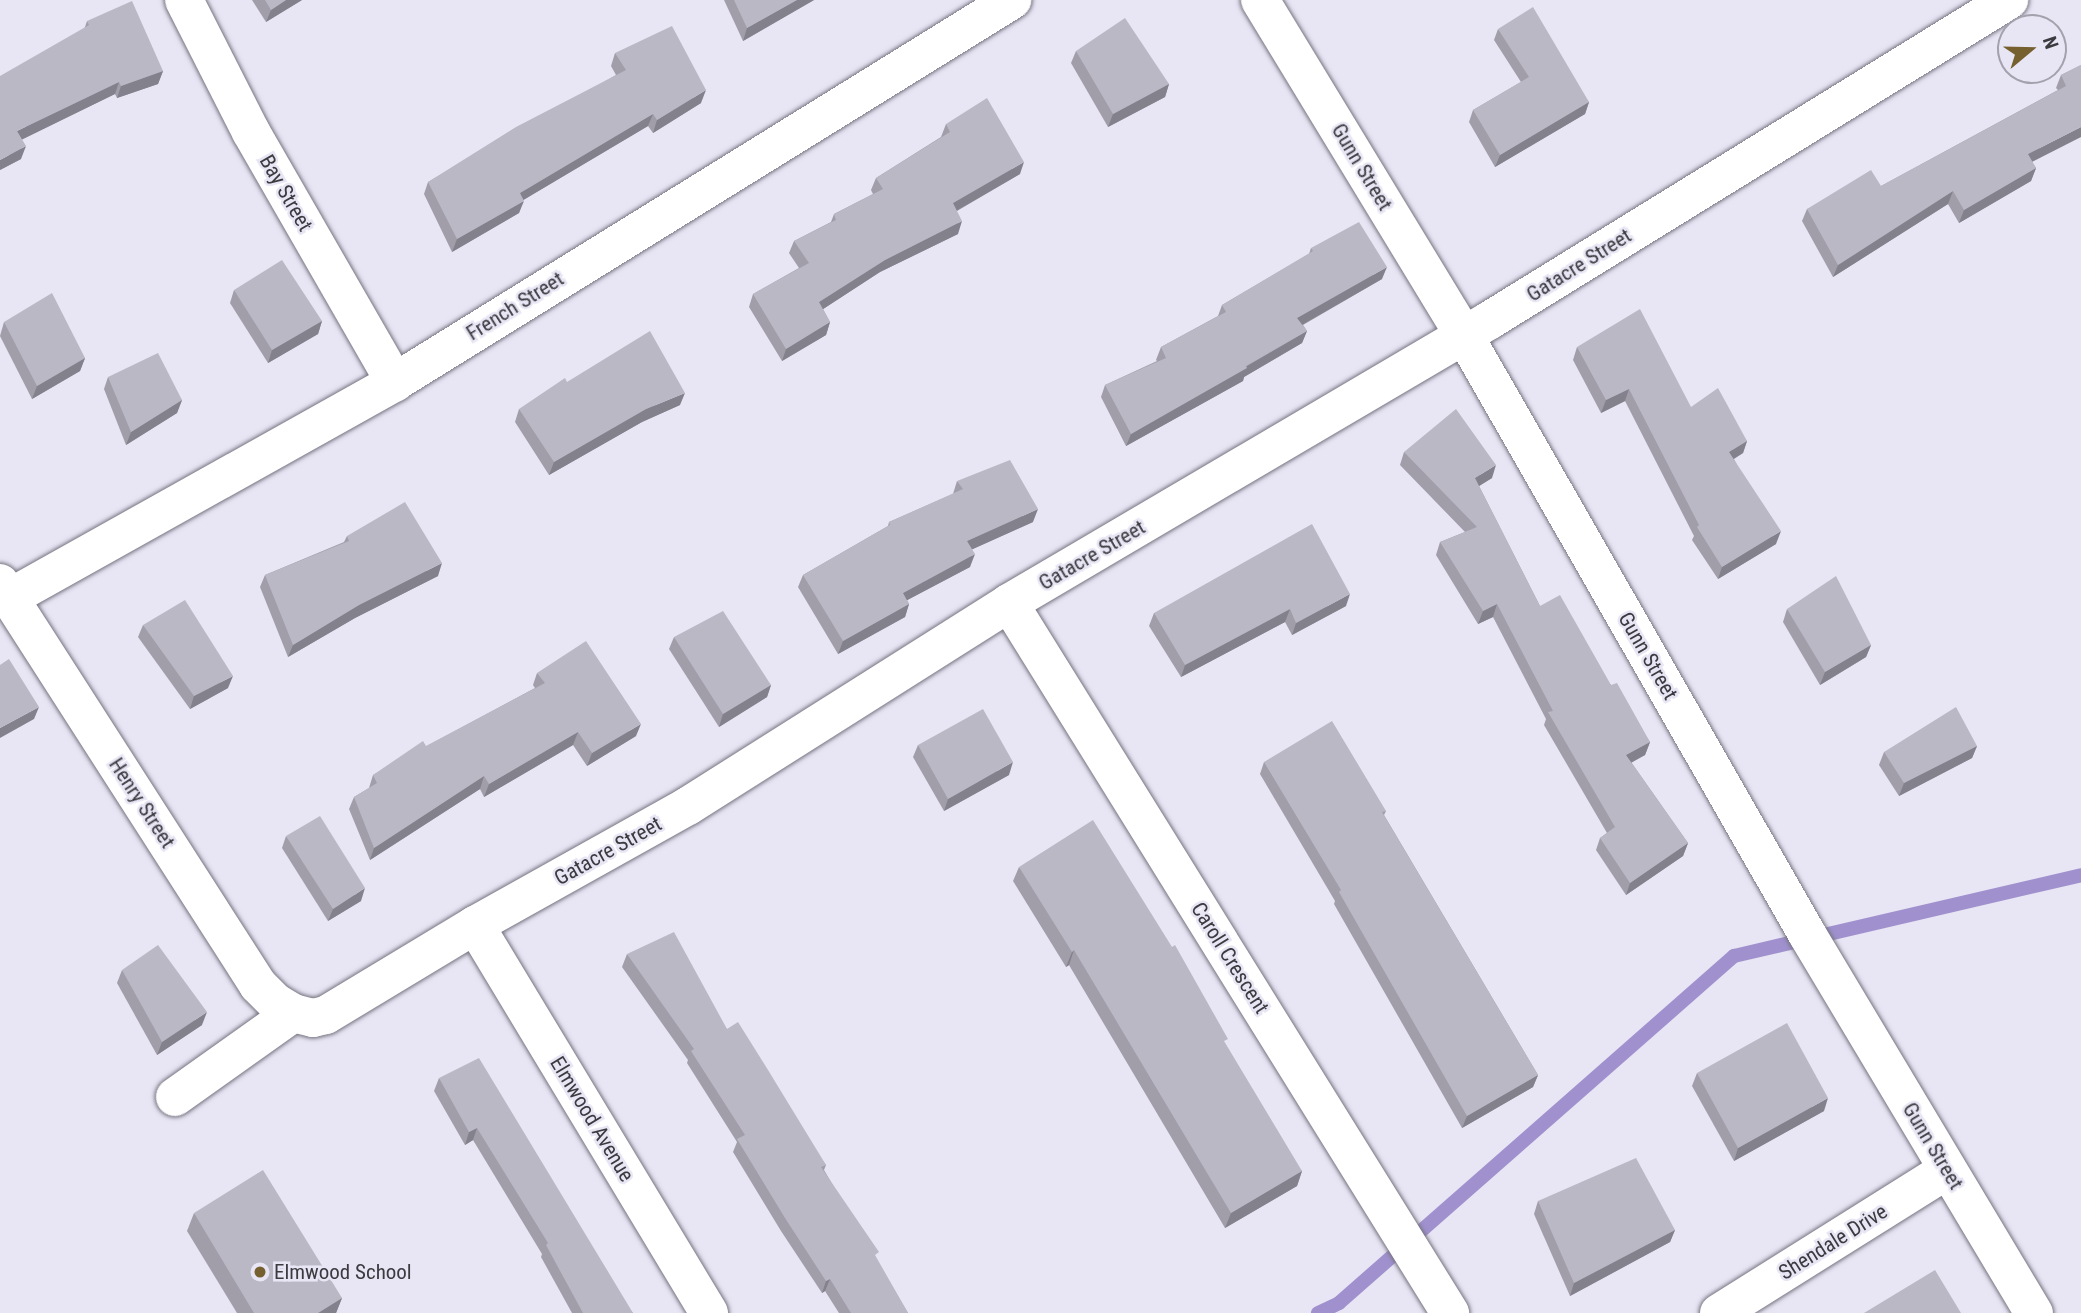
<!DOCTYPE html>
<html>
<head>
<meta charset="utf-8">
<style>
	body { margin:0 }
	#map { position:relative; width:2081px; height:1313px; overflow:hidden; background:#e8e5f4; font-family:"Roboto Condensed",sans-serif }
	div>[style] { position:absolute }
	.stream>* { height:14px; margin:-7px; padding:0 7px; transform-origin:7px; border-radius:7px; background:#a091ce }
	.roads { filter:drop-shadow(0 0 2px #767480) drop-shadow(0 0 2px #767480) }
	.street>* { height:38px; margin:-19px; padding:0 19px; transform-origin:19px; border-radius:19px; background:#fff }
	.wall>* { inset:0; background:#a19eaa }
	.shaded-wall>* { inset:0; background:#83818b }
	.building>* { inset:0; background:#bbb8c6 }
	.dots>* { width:19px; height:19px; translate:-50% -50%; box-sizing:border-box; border:4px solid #e8e5f4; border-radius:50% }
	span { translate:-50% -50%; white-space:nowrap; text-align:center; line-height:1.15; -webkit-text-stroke:5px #e8e5f4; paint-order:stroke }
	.street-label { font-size:21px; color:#3b3a3f }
	.poi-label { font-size:21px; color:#3b3a3f }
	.left { translate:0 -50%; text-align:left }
	.north { position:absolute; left:1997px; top:14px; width:70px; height:70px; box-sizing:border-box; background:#e8e5f4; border:2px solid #a3a1ac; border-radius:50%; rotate:71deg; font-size:19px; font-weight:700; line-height:28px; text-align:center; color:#3b3a3f }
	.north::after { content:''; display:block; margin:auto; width:24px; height:32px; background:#766030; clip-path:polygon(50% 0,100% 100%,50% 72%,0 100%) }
</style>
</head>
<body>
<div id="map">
	<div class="stream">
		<div style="left:1318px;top:1313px;width:23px;rotate:-25deg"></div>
		<div style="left:1339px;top:1303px;width:526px;rotate:-41.3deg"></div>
		<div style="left:1734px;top:956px;width:356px;rotate:-13.1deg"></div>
	</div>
	<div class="roads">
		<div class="street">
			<div style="left:184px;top:0;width:148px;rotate:63.1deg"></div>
			<div style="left:251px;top:132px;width:289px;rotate:60.1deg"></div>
			<div style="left:1260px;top:0;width:392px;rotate:58.7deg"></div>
			<div style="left:1464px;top:335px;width:690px;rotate:60.2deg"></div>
			<div style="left:1807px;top:934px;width:442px;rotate:59.1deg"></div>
			<div style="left:0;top:583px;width:478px;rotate:57.3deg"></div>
			<div style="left:258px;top:985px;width:24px;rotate:45deg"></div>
			<div style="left:275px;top:1002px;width:21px;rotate:31deg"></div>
			<div style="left:293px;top:1013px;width:21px;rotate:14deg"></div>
			<div style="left:313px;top:1018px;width:13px;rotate:-13deg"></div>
			<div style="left:326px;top:1015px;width:174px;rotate:-31.1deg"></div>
			<div style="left:475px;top:925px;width:244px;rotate:-29.2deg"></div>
			<div style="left:688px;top:806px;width:380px;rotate:-32.3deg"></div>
			<div style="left:1009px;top:603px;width:558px;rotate:-30.47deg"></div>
			<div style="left:1490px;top:320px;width:610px;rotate:-31.66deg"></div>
			<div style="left:9px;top:598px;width:442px;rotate:-29.2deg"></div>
			<div style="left:395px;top:382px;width:726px;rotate:-31.76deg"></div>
			<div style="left:1009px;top:603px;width:836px;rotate:58.15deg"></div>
			<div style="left:475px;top:925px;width:453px;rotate:58.9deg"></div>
			<div style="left:175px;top:1097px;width:145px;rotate:-35.4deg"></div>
			<div style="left:1719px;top:1313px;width:269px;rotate:-32.1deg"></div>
		</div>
	</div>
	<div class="wall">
		<div style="clip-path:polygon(252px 0,302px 0,266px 22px)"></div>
		<div style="clip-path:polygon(724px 0,814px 0,743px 41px)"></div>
		<div style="clip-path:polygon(87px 21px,163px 71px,158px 84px,117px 98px,115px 94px,22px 139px,21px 159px,0 170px,85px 27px)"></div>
		<div style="clip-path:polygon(1498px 29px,1589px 102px,1585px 114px,1495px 167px,1469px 122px,1473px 110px,1521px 82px,1494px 40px)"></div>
		<div style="clip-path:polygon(1076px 51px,1169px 84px,1165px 97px,1108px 127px,1071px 63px)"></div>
		<div style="clip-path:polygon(615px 53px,701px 103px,653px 133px,648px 126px,523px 200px,519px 213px,452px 252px,424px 194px,428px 182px,616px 75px,611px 66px)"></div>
		<div style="clip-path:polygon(2081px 65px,2032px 162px,2036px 168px,2031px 181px,1959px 223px,1948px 204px,1833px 277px,1802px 221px,1807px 209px,1881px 186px,2058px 90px,2056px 88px,2061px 75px)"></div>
		<div style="clip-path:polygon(946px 124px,1020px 174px,957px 211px,958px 234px,880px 272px,823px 309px,830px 322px,826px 335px,782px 361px,749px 307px,753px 294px,799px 268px,789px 253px,794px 241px,831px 222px,834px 214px,873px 194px,871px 190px,876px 178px,941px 137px)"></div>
		<div style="clip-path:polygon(1311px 248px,1382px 279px,1303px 325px,1307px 331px,1302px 343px,1244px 377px,1243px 381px,1126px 446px,1101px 397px,1105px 385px,1157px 361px,1156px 360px,1161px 347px,1218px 316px,1222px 305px,1309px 254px)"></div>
		<div style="clip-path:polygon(234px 290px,322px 321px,318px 334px,268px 363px,230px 303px)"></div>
		<div style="clip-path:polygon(4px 322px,85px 358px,80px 371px,32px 399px,0 336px)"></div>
		<div style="clip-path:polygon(1577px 347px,1691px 407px,1747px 441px,1743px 453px,1734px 459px,1776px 544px,1718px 579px,1692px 540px,1694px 536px,1625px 401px,1601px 413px,1573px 360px)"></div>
		<div style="clip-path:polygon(108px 377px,182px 400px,177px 413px,126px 445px,104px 389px)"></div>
		<div style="clip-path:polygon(680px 405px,642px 422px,549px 475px,515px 422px,519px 409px)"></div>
		<div style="clip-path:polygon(1404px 452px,1492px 478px,1479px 486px,1540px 606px,1611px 685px,1650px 742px,1645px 755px,1631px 762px,1688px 843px,1683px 856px,1626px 895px,1596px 850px,1600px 838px,1607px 833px,1544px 725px,1546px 719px,1493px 617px,1478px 624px,1436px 555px,1440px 542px,1465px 532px,1400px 465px)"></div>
		<div style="clip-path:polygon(957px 481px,1033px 522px,972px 549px,970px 567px,907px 600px,909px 604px,905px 617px,838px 654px,798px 587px,803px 575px,888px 526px,889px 522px,953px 494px)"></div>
		<div style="clip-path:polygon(347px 536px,438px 576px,355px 618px,288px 657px,260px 587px,265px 575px,344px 542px)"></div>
		<div style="clip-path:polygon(1346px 606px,1292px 635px,1285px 622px,1181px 677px,1149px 626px,1154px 613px)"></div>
		<div style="clip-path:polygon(1787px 609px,1871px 645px,1866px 657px,1820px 685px,1783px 622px)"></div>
		<div style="clip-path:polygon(143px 625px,228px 688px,190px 709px,138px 637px)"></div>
		<div style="clip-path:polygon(674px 637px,771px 685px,767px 697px,719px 727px,669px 649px)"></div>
		<div style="clip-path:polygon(537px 673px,636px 736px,587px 766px,573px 745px,484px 797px,480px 789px,370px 860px,349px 809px,354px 797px,369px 788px,373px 775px,535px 688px,533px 685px)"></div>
		<div style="clip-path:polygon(918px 745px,1009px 775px,944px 811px,913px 757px)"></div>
		<div style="clip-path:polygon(1977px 746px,1972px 758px,1899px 796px,1879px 765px,1884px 752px)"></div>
		<div style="clip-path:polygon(1264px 762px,1386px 811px,1384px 815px,1538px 1075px,1533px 1087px,1462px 1128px,1334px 904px,1335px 901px,1260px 774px)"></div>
		<div style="clip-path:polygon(286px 836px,361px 901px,328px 921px,282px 848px)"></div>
		<div style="clip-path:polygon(1019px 867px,1302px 1171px,1297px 1186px,1225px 1228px,1069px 965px,1066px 967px,1013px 881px)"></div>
		<div style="clip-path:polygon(627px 954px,727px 1029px,826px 1165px,824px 1170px,908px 1313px,839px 1313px,825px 1291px,822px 1293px,781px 1231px,733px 1152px,737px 1142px,687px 1063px,688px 1060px,622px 967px)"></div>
		<div style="clip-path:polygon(122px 970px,202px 1025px,157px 1055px,117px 983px)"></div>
		<div style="clip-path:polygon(1697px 1073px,1824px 1111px,1734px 1161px,1692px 1086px)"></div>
		<div style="clip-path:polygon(439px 1078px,633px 1313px,572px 1313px,541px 1257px,542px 1254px,473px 1140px,465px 1145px,434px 1091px)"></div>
		<div style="clip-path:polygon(1538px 1201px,1675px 1230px,1670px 1242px,1570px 1296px,1534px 1214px)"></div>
		<div style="clip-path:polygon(194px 1213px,342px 1298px,336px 1313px,237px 1313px,187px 1231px)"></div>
	</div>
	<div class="shaded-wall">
		<div style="clip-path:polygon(286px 0,302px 0,266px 22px,271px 10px)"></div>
		<div style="clip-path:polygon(797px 0,814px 0,743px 41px,747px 28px)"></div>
		<div style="clip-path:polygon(163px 71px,158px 84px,117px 98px,121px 86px)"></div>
		<div style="clip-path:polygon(119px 82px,115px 94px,13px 144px,17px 131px)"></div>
		<div style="clip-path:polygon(1169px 84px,1165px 97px,1108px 127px,1113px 114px)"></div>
		<div style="clip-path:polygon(706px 90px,701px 103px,653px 133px,657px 120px)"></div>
		<div style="clip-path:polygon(1589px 102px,1585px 114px,1495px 167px,1500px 155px)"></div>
		<div style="clip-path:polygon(653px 114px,648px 126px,515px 205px,520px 193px)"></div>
		<div style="clip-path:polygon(2081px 127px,2081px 137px,2024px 166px,2028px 154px)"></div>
		<div style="clip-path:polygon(26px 146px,21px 159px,0 170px,0 160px)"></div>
		<div style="clip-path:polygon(1024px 162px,1020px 174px,949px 215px,953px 203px)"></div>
		<div style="clip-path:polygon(2036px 168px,2031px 181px,1959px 223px,1964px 210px)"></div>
		<div style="clip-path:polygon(1953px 191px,1948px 204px,1833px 277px,1838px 265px)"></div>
		<div style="clip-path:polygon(524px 201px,519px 213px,452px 252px,457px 239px)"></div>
		<div style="clip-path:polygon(962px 221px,958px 234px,880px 272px,814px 315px,819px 302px,885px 260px)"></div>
		<div style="clip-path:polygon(1387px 267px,1382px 279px,1293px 330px,1297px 318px)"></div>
		<div style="clip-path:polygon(322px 321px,318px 334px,268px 363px,272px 350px)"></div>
		<div style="clip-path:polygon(830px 322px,826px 335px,782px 361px,786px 349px)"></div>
		<div style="clip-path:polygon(1307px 331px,1302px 343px,1244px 377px,1243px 381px,1126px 446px,1131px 434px)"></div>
		<div style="clip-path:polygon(85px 358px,80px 371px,32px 399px,37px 386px)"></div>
		<div style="clip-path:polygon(1629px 389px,1625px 401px,1601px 413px,1606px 400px)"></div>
		<div style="clip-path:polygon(685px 393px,680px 405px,642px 422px,549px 475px,554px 462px,646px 409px)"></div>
		<div style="clip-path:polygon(182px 400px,177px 413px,126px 445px,131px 432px)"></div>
		<div style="clip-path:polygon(1747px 441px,1743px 453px,1725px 464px,1729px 452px)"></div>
		<div style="clip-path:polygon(1496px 465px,1492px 478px,1471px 491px,1475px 478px)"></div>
		<div style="clip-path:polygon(1038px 509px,1033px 522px,962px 554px,967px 541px)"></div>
		<div style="clip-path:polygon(1781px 531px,1776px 544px,1718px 579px,1722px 567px)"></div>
		<div style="clip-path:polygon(975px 554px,970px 567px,898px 605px,903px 593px)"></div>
		<div style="clip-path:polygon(442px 563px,438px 576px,355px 618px,288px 657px,293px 645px,359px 605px)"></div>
		<div style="clip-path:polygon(1350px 594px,1346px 606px,1292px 635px,1296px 623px)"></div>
		<div style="clip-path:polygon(909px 604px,905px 617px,838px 654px,843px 641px)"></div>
		<div style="clip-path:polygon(1497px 604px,1493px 617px,1478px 624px,1483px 611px)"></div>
		<div style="clip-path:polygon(1290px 609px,1285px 622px,1181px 677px,1185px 665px)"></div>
		<div style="clip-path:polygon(1871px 645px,1866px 657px,1820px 685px,1825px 672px)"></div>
		<div style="clip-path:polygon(233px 676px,228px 688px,190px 709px,194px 696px)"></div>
		<div style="clip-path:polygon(771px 685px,767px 697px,719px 727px,723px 714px)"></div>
		<div style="clip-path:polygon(39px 707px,34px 719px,0 738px,0 728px)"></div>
		<div style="clip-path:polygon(641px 724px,636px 736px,587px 766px,592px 753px)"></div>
		<div style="clip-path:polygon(578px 732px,573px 745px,484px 797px,489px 784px)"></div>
		<div style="clip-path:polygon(1650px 742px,1645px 755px,1622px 768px,1626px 755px)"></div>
		<div style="clip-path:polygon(1977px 746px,1972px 758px,1899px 796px,1904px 783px)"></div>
		<div style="clip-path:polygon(1013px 762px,1009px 775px,944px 811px,948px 799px)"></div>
		<div style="clip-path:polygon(484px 776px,480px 789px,370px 860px,374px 848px)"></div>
		<div style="clip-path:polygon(1688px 843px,1683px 856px,1626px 895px,1630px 883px)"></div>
		<div style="clip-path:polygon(365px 888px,361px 901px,328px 921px,333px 909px)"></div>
		<div style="clip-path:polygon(1074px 950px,1069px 965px,1066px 967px,1072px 952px)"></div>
		<div style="clip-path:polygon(207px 1012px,202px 1025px,157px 1055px,162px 1042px)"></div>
		<div style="clip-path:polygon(1538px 1075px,1533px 1087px,1462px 1128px,1467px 1116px)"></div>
		<div style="clip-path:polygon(1828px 1098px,1824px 1111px,1734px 1161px,1738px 1148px)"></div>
		<div style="clip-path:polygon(477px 1128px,473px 1140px,465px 1145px,469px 1132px)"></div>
		<div style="clip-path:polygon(1302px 1171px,1297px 1186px,1225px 1228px,1231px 1213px)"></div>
		<div style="clip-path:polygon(1675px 1230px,1670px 1242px,1570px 1296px,1574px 1283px)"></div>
		<div style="clip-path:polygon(830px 1279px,825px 1291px,822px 1293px,826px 1281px)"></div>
		<div style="clip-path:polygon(342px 1298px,336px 1313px,318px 1313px)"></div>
	</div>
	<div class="building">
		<div style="clip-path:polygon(265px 0,286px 0,271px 10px)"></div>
		<div style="clip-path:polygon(734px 0,797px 0,747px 28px)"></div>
		<div style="clip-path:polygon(132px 1px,163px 71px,121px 86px,119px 82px,17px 131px,26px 146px,0 160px,0 76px,89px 25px,87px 21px)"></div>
		<div style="clip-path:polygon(1533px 7px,1589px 102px,1500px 155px,1473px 110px,1529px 77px,1498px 29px)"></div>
		<div style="clip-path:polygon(1125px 18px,1169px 84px,1113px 114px,1076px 51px)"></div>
		<div style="clip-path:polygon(672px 26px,706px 90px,657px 120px,653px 114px,520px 193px,524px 201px,457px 239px,428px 182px,516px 127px,626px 70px,615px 53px)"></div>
		<div style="clip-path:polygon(2081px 65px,2081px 127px,2028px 154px,2036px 168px,1964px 210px,1953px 191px,1838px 265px,1807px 209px,1871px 170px,1881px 186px,2066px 86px,2061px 75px)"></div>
		<div style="clip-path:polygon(987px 98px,1024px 162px,953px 203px,962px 221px,885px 260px,819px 302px,830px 322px,786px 349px,753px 294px,809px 263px,794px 241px,836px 220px,834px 214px,883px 189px,876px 178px,950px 132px,946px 124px)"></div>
		<div style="clip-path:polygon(1359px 222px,1387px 267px,1297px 318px,1307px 331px,1246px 366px,1247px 368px,1131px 434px,1105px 385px,1166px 358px,1161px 347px,1226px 312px,1222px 305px,1313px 251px,1311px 248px)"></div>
		<div style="clip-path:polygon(282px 260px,322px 321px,272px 350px,234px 290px)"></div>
		<div style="clip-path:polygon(52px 293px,85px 358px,37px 386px,4px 322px)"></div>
		<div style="clip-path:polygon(1640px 309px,1691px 407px,1718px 388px,1747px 441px,1729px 452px,1781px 531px,1722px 567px,1697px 527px,1699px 525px,1629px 389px,1606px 400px,1577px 347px)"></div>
		<div style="clip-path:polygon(650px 331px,685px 393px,646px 409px,554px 462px,519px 409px,565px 378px,567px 382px)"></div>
		<div style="clip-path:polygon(158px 353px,182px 400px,131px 432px,108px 377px)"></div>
		<div style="clip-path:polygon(1456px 409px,1496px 465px,1475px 478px,1540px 606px,1560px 595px,1611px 685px,1617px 683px,1650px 742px,1626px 755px,1688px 843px,1630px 883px,1600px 838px,1615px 827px,1548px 712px,1553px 711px,1497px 604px,1483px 611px,1440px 542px,1477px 527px,1404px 452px)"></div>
		<div style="clip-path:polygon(1010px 460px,1038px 509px,967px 541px,975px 554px,903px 593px,909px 604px,843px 641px,803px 575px,890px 525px,889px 522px,963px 489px,957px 481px)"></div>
		<div style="clip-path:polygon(405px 502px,442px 563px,359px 605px,293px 645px,265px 575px,349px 541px,347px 536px)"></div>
		<div style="clip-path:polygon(1312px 524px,1350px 594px,1296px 623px,1290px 609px,1185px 665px,1154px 613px)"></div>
		<div style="clip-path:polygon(1836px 576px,1871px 645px,1825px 672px,1787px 609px)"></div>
		<div style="clip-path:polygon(185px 600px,233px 676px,194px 696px,143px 625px)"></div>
		<div style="clip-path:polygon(723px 611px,771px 685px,723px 714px,674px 637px)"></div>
		<div style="clip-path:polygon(586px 641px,641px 724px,592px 753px,578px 732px,489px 784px,484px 776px,374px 848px,354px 797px,377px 783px,373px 775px,423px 741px,426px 746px,545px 683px,537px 673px)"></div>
		<div style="clip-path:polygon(9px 659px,39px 707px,0 728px,0 665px)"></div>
		<div style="clip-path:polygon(1956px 707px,1977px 746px,1904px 783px,1884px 752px)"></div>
		<div style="clip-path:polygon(983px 709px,1013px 762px,948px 799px,918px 745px)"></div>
		<div style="clip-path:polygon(1332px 721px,1386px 811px,1382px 812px,1538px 1075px,1467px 1116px,1339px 892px,1341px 890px,1264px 762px)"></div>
		<div style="clip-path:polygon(320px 816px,365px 888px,333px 909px,286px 836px)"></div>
		<div style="clip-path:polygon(1093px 820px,1172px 947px,1175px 945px,1228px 1039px,1224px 1041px,1302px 1171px,1231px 1213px,1074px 950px,1072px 952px,1019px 867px)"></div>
		<div style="clip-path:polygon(674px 932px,727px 1029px,738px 1022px,768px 1070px,826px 1165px,821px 1167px,879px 1252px,875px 1255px,908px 1313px,851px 1313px,830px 1279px,826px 1281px,785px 1218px,737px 1139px,745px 1135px,691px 1051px,694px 1049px,627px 954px)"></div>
		<div style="clip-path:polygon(158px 945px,207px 1012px,162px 1042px,122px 970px)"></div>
		<div style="clip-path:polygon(1787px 1023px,1828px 1098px,1738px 1148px,1697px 1073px)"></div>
		<div style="clip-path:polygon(479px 1058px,633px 1313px,583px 1313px,546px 1245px,548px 1243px,477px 1128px,469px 1132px,439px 1078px)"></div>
		<div style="clip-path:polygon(1636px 1158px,1675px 1230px,1574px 1283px,1538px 1201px)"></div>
		<div style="clip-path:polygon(263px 1170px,342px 1298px,318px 1313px,254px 1313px,194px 1213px)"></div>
		<div style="clip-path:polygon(1935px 1270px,1961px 1313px,1864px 1313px)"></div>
	</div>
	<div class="dots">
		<div style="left:260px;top:1272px;background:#766030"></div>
	</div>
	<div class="street-label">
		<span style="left:1362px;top:167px;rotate:59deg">Gunn Street</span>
		<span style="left:286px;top:193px;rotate:60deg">Bay Street</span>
		<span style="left:1579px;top:265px;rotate:-32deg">Gatacre Street</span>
		<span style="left:515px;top:306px;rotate:-32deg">French Street</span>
		<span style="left:1092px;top:555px;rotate:-30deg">Gatacre Street</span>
		<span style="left:1648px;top:656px;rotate:60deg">Gunn Street</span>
		<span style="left:142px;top:803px;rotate:57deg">Henry Street</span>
		<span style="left:608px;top:851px;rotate:-29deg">Gatacre Street</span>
		<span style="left:1230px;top:958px;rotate:58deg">Caroll Crescent</span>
		<span style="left:592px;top:1119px;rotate:59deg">Elmwood Avenue</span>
		<span style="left:1933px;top:1146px;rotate:59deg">Gunn Street</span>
		<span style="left:1833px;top:1242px;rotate:-32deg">Shendale Drive</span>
	</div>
	<div class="poi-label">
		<span class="left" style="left:274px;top:1272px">Elmwood School</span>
	</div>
	<div class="north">N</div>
</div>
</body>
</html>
